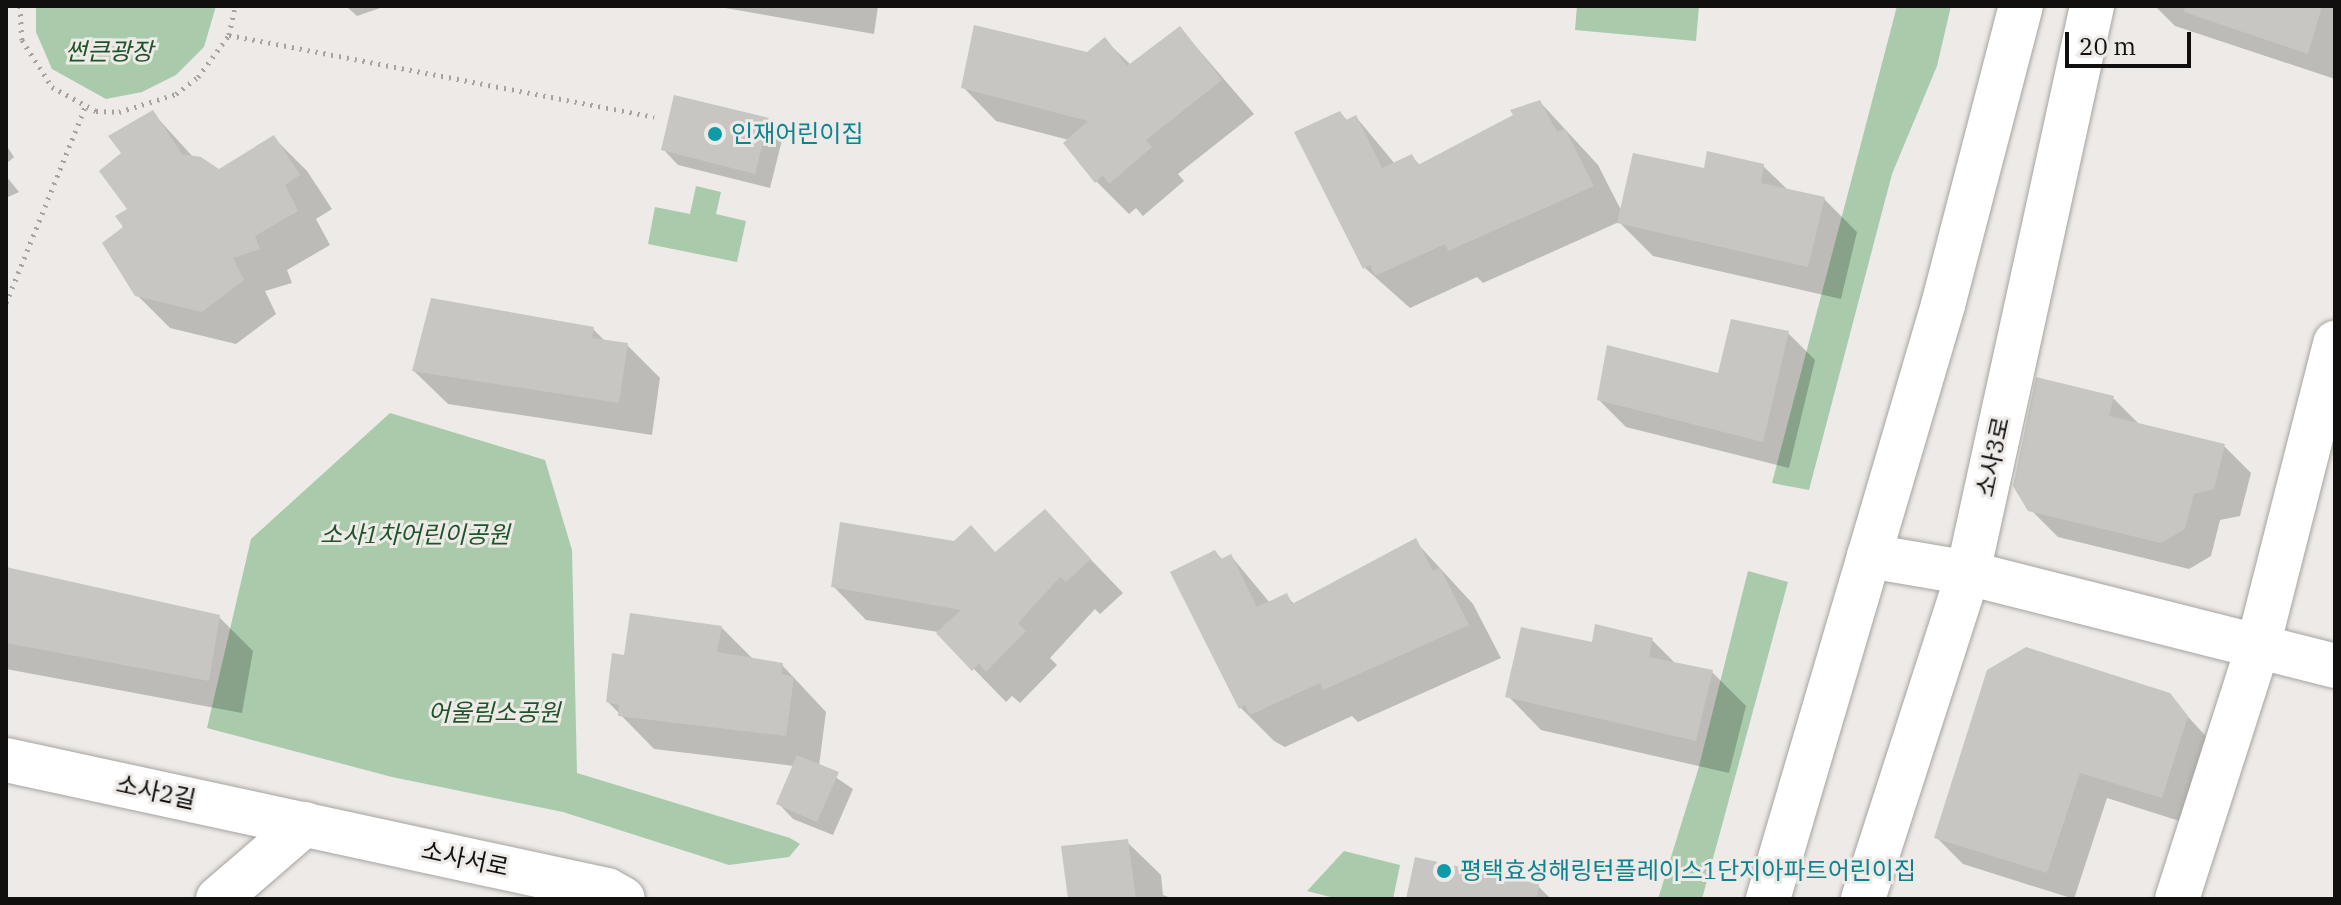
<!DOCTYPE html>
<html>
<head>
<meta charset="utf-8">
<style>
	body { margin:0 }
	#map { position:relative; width:2341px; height:905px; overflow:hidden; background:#edeae7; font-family:"IBM Plex Serif","Noto Sans KR",serif }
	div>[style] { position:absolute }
	.green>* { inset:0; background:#a9cbac }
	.shadow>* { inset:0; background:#0003 }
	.building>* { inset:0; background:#c8c6c2 }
	.path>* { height:5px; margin-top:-2.5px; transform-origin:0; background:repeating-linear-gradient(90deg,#a5a3a1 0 2px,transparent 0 8px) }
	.roads { filter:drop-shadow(0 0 2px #a6a4a0) drop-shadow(0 0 2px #a6a4a0) }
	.minor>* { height:44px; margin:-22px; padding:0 22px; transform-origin:22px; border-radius:22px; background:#fff }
	.tertiary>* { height:44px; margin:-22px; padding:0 22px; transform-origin:22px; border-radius:22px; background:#fff }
	.dots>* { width:22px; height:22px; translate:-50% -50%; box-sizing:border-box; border:4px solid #edeae7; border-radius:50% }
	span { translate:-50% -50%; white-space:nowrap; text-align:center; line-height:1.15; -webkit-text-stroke:6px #edeae7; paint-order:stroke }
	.park-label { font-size:24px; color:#1d5428; font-style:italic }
	.culture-label { font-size:24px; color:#0d838f }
	.left { translate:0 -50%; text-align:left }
	.street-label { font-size:24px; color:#11100f }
	.frame { position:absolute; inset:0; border:8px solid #11100f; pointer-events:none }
	.scale { position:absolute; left:2065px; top:32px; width:126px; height:36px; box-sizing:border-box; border:4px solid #11100f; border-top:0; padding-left:10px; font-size:24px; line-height:28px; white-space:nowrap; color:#11100f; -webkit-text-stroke:6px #edeae7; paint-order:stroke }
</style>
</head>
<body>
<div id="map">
	<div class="green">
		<div style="clip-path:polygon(36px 6px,216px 6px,204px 47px,176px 75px,142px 92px,106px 99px,52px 69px,36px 32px)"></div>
		<div style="clip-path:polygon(1577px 6px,1699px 6px,1696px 41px,1575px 30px)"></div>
		<div style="clip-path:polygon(1897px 6px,1951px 6px,1937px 66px,1892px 174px,1809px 490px,1772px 483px)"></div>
		<div style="clip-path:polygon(696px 186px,721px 192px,716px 214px,746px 221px,737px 262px,648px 244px,655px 207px,690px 214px)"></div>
		<div style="clip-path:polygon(390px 413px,545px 460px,572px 550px,577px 773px,790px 838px,800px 844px,789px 857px,729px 865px,563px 812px,392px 777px,207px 728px,251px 539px)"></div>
		<div style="clip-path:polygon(1748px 571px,1788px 582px,1702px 899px,1658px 899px,1698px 770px)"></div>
		<div style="clip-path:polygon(1344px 851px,1400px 865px,1393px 899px,1338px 899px,1307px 891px)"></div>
	</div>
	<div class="shadow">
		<div style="clip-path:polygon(346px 6px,386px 6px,357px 16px)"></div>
		<div style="clip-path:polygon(714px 6px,878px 6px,874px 34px)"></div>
		<div style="clip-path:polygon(2155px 6px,2335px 6px,2335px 79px,2175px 26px)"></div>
		<div style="clip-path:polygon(1180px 28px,1254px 114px,1178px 174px,1184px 181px,1143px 216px,1136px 208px,1129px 214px,1096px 181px,1069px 140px,996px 121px,963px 87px,1087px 54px,1105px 40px,1131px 65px)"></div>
		<div style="clip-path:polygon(1540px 102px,1598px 165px,1622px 212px,1706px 171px,1763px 166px,1789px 191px,1824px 199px,1857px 232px,1841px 299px,1653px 256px,1619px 222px,1483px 283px,1477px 277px,1410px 308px,1365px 268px,1297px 133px,1340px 113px,1348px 121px,1356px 117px,1395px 164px,1411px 156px,1421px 166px)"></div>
		<div style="clip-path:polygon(152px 112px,194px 158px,219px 171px,274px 138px,307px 171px,332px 209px,316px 219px,330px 245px,287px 270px,292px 283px,265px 291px,276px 314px,236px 344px,170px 328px,136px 294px,126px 227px,130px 209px,124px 154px)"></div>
		<div style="clip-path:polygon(768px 120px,783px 136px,770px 188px,678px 165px,663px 149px)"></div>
		<div style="clip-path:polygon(6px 145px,14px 157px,6px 164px)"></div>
		<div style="clip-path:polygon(6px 176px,19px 192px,6px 198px)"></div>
		<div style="clip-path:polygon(593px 329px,606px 342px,627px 345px,660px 378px,652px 435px,448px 404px,414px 371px)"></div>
		<div style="clip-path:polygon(1788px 333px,1815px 360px,1789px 468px,1626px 427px,1599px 400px,1719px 375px)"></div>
		<div style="clip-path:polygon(2113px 398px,2140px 425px,2224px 446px,2251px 473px,2240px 516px,2220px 520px,2211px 556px,2189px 569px,2058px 537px,2030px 509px)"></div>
		<div style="clip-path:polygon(1045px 512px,1123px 593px,1100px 614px,1095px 609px,1050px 658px,1057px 665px,1020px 703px,1012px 696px,1006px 702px,938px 632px,866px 620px,833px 586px,996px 554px)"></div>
		<div style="clip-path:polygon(1415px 541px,1473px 604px,1501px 658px,1358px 722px,1352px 716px,1285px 747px,1274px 741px,1240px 707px,1215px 552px,1223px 560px,1231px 556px,1270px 603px,1286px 595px,1295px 605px)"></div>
		<div style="clip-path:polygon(6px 570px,219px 617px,253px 651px,242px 713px,6px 669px)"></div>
		<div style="clip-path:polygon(721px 627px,754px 660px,782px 665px,826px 712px,819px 766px,853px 789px,833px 835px,793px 819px,778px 803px,794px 766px,654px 749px,608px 702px,625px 658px)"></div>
		<div style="clip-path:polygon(1652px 640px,1677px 665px,1712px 672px,1746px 706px,1729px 773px,1541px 730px,1508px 696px)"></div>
		<div style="clip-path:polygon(2168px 695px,2214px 745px,2189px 824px,2107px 798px,2074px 899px,1963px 864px,1936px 837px)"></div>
		<div style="clip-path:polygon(1127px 842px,1161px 875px,1163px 895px,1174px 899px,1070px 899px)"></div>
		<div style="clip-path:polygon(1538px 886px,1551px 899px,1408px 899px)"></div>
	</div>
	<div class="building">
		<div style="clip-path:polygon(2185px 6px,2322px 6px,2308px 54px,2184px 12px)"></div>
		<div style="clip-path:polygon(974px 25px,1087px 52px,1105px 37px,1127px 66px,1180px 26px,1222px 80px,1146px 140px,1152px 147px,1109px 184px,1103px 175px,1095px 183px,1063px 143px,1088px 121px,961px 88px)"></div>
		<div style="clip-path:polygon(674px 95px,769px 118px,755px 174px,661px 150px)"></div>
		<div style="clip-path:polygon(1540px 100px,1557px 132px,1565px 129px,1594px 186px,1448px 251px,1445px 244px,1375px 276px,1370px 265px,1363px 269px,1294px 132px,1340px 111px,1346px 120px,1356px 115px,1382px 168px,1412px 154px,1418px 165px,1513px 115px,1510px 110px)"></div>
		<div style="clip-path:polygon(153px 110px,182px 154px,201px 157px,219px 169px,274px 135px,300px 175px,285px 185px,298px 211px,255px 236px,260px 249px,233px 258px,244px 280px,202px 312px,135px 296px,102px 243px,123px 227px,115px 216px,127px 209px,99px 171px,121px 153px,108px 136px)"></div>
		<div style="clip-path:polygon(1707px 151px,1764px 164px,1761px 183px,1825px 197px,1808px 267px,1617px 223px,1633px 153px,1704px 168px)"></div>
		<div style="clip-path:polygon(431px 298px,594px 327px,592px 338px,628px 343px,619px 403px,412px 371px)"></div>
		<div style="clip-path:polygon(1731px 319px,1789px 331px,1763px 442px,1597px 400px,1607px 345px,1718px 373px)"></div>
		<div style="clip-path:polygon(2036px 377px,2114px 396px,2109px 416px,2225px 444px,2214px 489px,2194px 494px,2185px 529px,2161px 543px,2028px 511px,2013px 486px)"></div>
		<div style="clip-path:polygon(1045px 509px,1091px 559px,1066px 582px,1060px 577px,1018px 623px,1026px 631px,986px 672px,979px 663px,972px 671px,936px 633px,961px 610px,831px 587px,840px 522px,954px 541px,971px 525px,995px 552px)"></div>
		<div style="clip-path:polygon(1416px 538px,1433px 571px,1440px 568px,1469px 625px,1323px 690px,1320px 683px,1250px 715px,1245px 705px,1239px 709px,1170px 572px,1215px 550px,1221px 559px,1231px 554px,1257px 607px,1287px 593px,1292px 604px)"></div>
		<div style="clip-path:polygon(6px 567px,220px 615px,209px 681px,6px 643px)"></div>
		<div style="clip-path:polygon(630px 613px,722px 626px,717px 652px,783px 663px,782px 674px,794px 677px,786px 736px,618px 716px,619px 705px,606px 702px,612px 653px,624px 655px)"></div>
		<div style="clip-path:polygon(1595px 624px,1653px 638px,1649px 657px,1713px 670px,1696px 741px,1505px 697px,1521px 627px,1592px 642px)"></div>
		<div style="clip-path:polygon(2026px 647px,2170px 693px,2188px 716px,2162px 798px,2080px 773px,2047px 873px,1934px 838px,1987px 670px)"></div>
		<div style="clip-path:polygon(797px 755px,839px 772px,817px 822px,776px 804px)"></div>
		<div style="clip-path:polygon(1128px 839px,1136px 899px,1068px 899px,1061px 846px)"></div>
		<div style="clip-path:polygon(1415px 857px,1539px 884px,1537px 899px,1406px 899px)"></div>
	</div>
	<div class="path">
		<div style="left:20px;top:6px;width:34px;rotate:87deg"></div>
		<div style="left:22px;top:40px;width:56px;rotate:57.4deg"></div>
		<div style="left:52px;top:87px;width:50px;rotate:28.6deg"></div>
		<div style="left:96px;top:111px;width:23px;rotate:2deg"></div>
		<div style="left:119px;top:112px;width:60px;rotate:-17.5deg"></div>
		<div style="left:176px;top:94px;width:28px;rotate:-38deg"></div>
		<div style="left:198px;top:77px;width:52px;rotate:-53.6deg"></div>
		<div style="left:229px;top:35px;width:30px;rotate:-78deg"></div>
		<div style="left:229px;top:35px;width:433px;rotate:10.9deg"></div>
		<div style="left:6px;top:303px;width:211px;rotate:-68deg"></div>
	</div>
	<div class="roads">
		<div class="minor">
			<div style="left:1869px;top:556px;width:100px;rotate:9.7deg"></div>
			<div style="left:1968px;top:573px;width:379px;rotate:14.2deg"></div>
			<div style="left:218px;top:899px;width:115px;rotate:-40.8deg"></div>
			<div style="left:2177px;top:899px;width:266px;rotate:-72.2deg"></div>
			<div style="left:2258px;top:646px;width:313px;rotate:-75.7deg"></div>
		</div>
		<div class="tertiary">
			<div style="left:6px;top:760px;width:615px;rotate:12.21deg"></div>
			<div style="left:607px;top:890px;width:18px;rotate:29deg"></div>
			<div style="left:1768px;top:899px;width:619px;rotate:-73.58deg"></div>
			<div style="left:1943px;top:305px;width:309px;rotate:-75.4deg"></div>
			<div style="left:1863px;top:899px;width:342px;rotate:-72.1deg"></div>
			<div style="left:1968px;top:573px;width:580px;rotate:-77.66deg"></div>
		</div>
	</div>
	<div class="dots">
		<div style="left:715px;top:134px;background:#0f9aa8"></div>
		<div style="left:1444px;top:871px;background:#0f9aa8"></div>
	</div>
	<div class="park-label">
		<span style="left:109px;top:52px">썬큰광장</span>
		<span style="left:415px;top:535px">소사1차어린이공원</span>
		<span style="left:494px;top:713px">어울림소공원</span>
	</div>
	<div class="culture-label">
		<span class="left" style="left:731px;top:134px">인재어린이집</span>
		<span class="left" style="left:1460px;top:871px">평택효성해링턴플레이스1단지아파트어린이집</span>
	</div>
	<div class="street-label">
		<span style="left:1993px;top:457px;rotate:-78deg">소사3로</span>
		<span style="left:156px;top:792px;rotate:12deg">소사2길</span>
		<span style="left:465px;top:859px;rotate:12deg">소사서로</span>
	</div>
	<div class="frame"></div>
	<div class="scale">20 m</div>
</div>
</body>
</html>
